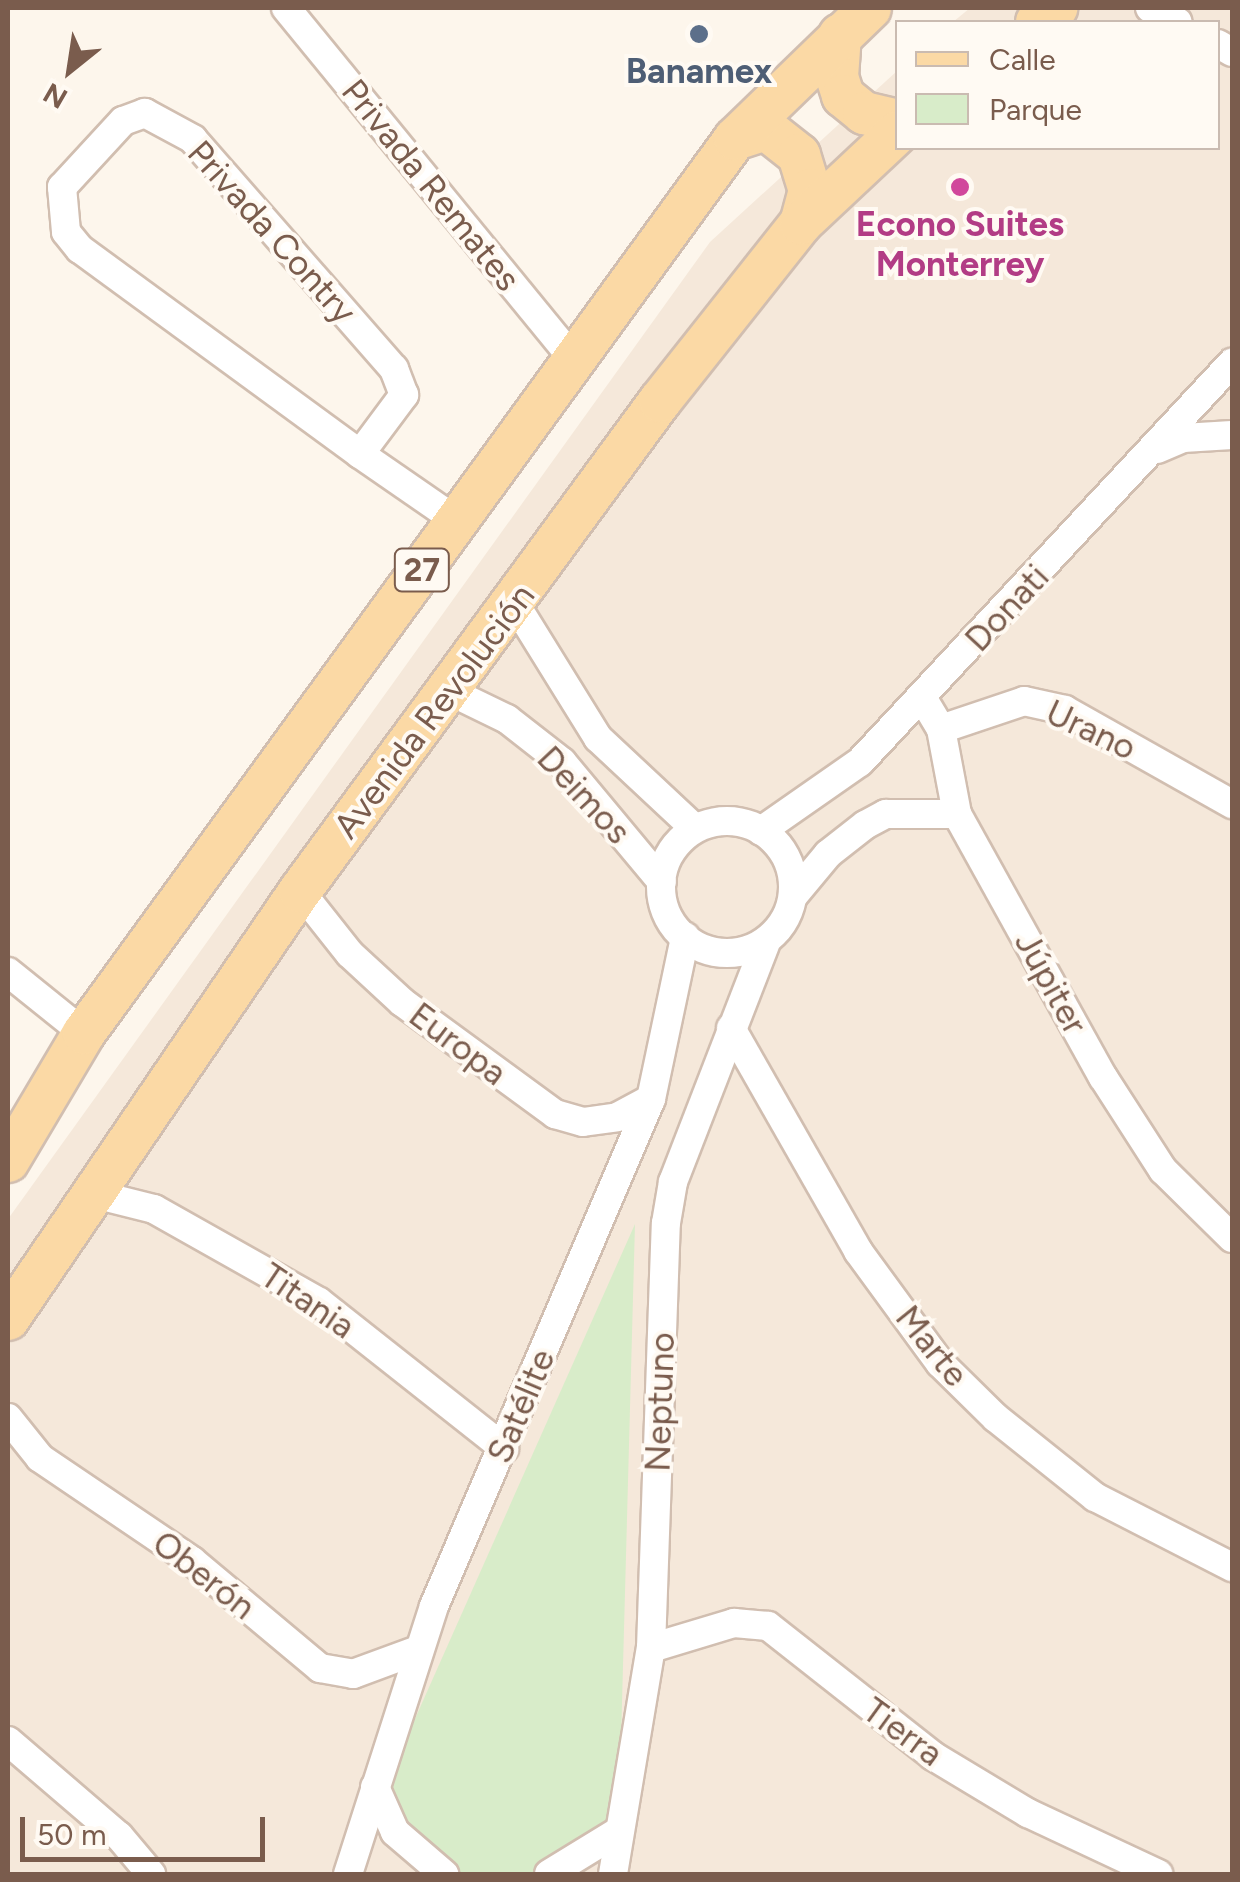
<!DOCTYPE html>
<html>
<head>
<meta charset="utf-8">
<style>
  body { margin:0 }
  #map { position:relative; width:1240px; height:1882px; overflow:hidden; background:#fdf6ec; font-family:Figtree,sans-serif }
  div>[style] { position:absolute }
  [style*='--x'] { left:calc(var(--x)*1px); top:calc(var(--y)*1px); width:calc(var(--w)*1px); rotate:calc(var(--a)*1deg) }
  .residential>* { inset:0; background:#f5e8da }
  .green>* { inset:0; background:#d8ecc9 }
  .roads { filter:drop-shadow(2px 0 #d1beb0) drop-shadow(-2px 0 #d1beb0) drop-shadow(0 2px #d1beb0) drop-shadow(0 -2px #d1beb0) }
  .minor>* { height:28px; margin:-14px; padding:0 14px; transform-origin:14px; border-radius:14px; background:#fff }
  .minor>.ring { margin:-14px; padding:0; box-sizing:content-box; background:none; border:28px solid #fff; border-radius:50% }
  .primary>* { height:42px; margin:-21px; padding:0 21px; transform-origin:21px; border-radius:21px; background:#fbd9a5 }
  .dots>* { width:28px; height:28px; translate:-50% -50%; box-sizing:border-box; border:5px solid #fffaf3; border-radius:50% }
  span { translate:-50% -50%; white-space:nowrap; text-align:center; line-height:1.15; -webkit-text-stroke:8px #fffaf3; paint-order:stroke }
  .shield-label span { padding:2px 8px; background:#fffaf3; border:2px solid; border-radius:8px; -webkit-text-stroke-width:0 }
  .shield-label { font-size:32px; color:#7a5c4d; font-weight:700 }
  .service-label { font-size:35px; color:#4e5e75; font-weight:700 }
  .street-label { font-size:35px; color:#7a5c4d }
  .hotel-label { font-size:35px; color:#b23c85; font-weight:700 }
  .frame { position:absolute; inset:0; border:10px solid #7a5c4d; pointer-events:none }
  .legend { position:absolute; left:895px; top:20px; width:325px; height:130px; box-sizing:border-box; background:#fffaf3; border:2px solid #cabbb1; margin:0; padding:12px 18px; list-style:none; font-size:30px; color:#7a5c4d }
  .legend li { display:flex; align-items:center; gap:20px; height:50px }
  .legend b { width:50px; border:2px solid #cabbb1 }
  .north { position:absolute; left:20px; top:20px; width:100px; height:100px; -webkit-text-stroke:8px #fffaf3; paint-order:stroke; rotate:210deg; font-size:28px; font-weight:700; line-height:40px; text-align:center; color:#7a5c4d }
  .north::after { content:''; display:block; margin:auto; width:35px; height:45px; background:#7a5c4d; clip-path:polygon(50% 0,100% 100%,50% 72%,0 100%) }
  .scale { position:absolute; left:20px; top:1817px; width:245px; height:45px; box-sizing:border-box; border:5px solid #7a5c4d; border-top:0; padding-left:12px; font-size:30px; line-height:35px; white-space:nowrap; color:#7a5c4d; -webkit-text-stroke:8px #fffaf3; paint-order:stroke }
</style>
</head>
<body>
<div id="map">
  <div class="residential">
    <i style="clip-path:polygon(970px 8px,1232px 8px,1232px 1874px,8px 1874px,8px 1219px,710px 242px,897px 71px,898px 148px,1218px 148px,1218px 22px,953px 22px)"></i>
  </div>
  <div class="green">
    <i style="clip-path:polygon(635px 1224px,618px 1851px,576px 1874px,457px 1874px,382px 1793px)"></i>
  </div>
  <div class="roads">
    <div class="minor">
      <i style="--x:286;--y:8;--w:458;--a:50.7"></i>
      <i style="--x:1150;--y:8;--w:31;--a:27"></i>
      <i style="--x:1218;--y:44;--w:16;--a:30"></i>
      <i style="--x:1157;--y:449;--w:28;--a:-23"></i>
      <i style="--x:1183;--y:438;--w:49;--a:-3.5"></i>
      <i style="--x:360;--y:454;--w:74;--a:-53.3"></i>
      <i style="--x:404;--y:395;--w:28;--a:-111"></i>
      <i style="--x:394;--y:369;--w:305;--a:-131.2"></i>
      <i style="--x:193;--y:139;--w:55;--a:-151.6"></i>
      <i style="--x:145;--y:113;--w:23;--a:160"></i>
      <i style="--x:123;--y:121;--w:90;--a:132.7"></i>
      <i style="--x:62;--y:187;--w:45;--a:84.9"></i>
      <i style="--x:66;--y:232;--w:22;--a:51"></i>
      <i style="--x:80;--y:249;--w:347;--a:36.2"></i>
      <i style="--x:360;--y:454;--w:118;--a:34.6"></i>
      <i style="--x:515;--y:604;--w:158;--a:58.2"></i>
      <i style="--x:598;--y:738;--w:130;--a:43.1"></i>
      <i style="--x:445;--y:689;--w:69;--a:25.8"></i>
      <i style="--x:507;--y:719;--w:70;--a:38"></i>
      <i style="--x:562;--y:762;--w:156;--a:50.2"></i>
      <i style="--x:923;--y:699;--w:35;--a:59"></i>
      <i style="--x:941;--y:729;--w:86;--a:79.3"></i>
      <i style="--x:957;--y:814;--w:301;--a:61"></i>
      <i style="--x:1103;--y:1077;--w:111;--a:57.2"></i>
      <i style="--x:1163;--y:1170;--w:97;--a:44.6"></i>
      <i style="--x:941;--y:729;--w:88;--a:-18.6"></i>
      <i style="--x:1024;--y:701;--w:42;--a:12.4"></i>
      <i style="--x:1065;--y:710;--w:192;--a:29.4"></i>
      <i class="ring" style="left:661px;top:821px;width:104px;height:104px"></i>
      <i style="--x:761;--y:831;--w:121;--a:-34.9"></i>
      <i style="--x:860;--y:762;--w:546;--a:-47.01"></i>
      <i style="--x:300;--y:891;--w:80;--a:51.6"></i>
      <i style="--x:350;--y:954;--w:71;--a:42.7"></i>
      <i style="--x:402;--y:1002;--w:190;--a:36.2"></i>
      <i style="--x:555;--y:1114;--w:29;--a:16"></i>
      <i style="--x:583;--y:1122;--w:34;--a:-8"></i>
      <i style="--x:617;--y:1117;--w:38;--a:-28"></i>
      <i style="--x:794;--y:895;--w:53;--a:-50.3"></i>
      <i style="--x:828;--y:854;--w:47;--a:-38.1"></i>
      <i style="--x:865;--y:825;--w:24;--a:-28"></i>
      <i style="--x:886;--y:814;--w:71;--a:0"></i>
      <i style="--x:8;--y:972;--w:97;--a:38.8"></i>
      <i style="--x:731;--y:1028;--w:257;--a:60.3"></i>
      <i style="--x:858;--y:1251;--w:139;--a:53.8"></i>
      <i style="--x:940;--y:1363;--w:78;--a:44.5"></i>
      <i style="--x:996;--y:1418;--w:127;--a:38.6"></i>
      <i style="--x:1095;--y:1497;--w:154;--a:27.1"></i>
      <i style="--x:90;--y:1193;--w:66;--a:14"></i>
      <i style="--x:154;--y:1209;--w:189;--a:29.4"></i>
      <i style="--x:319;--y:1302;--w:236;--a:38.3"></i>
      <i style="--x:8;--y:1418;--w:51;--a:51.3"></i>
      <i style="--x:40;--y:1458;--w:184;--a:34.1"></i>
      <i style="--x:192;--y:1561;--w:167;--a:39.9"></i>
      <i style="--x:320;--y:1668;--w:34;--a:10"></i>
      <i style="--x:353;--y:1674;--w:69;--a:-20.3"></i>
      <i style="--x:651;--y:1648;--w:87;--a:-16.8"></i>
      <i style="--x:734;--y:1623;--w:34;--a:5"></i>
      <i style="--x:768;--y:1626;--w:210;--a:38.2"></i>
      <i style="--x:933;--y:1756;--w:111;--a:31"></i>
      <i style="--x:1028;--y:1813;--w:144;--a:25.1"></i>
      <i style="--x:8;--y:1741;--w:146;--a:40.6"></i>
      <i style="--x:119;--y:1836;--w:50;--a:49.9"></i>
      <i style="--x:375;--y:1787;--w:49;--a:66"></i>
      <i style="--x:395;--y:1832;--w:65;--a:40.6"></i>
      <i style="--x:348;--y:1874;--w:281;--a:-72.2"></i>
      <i style="--x:434;--y:1606;--w:551;--a:-66.83"></i>
      <i style="--x:651;--y:1099;--w:166;--a:-78.1"></i>
      <i style="--x:549;--y:1874;--w:79;--a:-31.5"></i>
      <i style="--x:613;--y:1874;--w:229;--a:-80.5"></i>
      <i style="--x:651;--y:1648;--w:425;--a:-88"></i>
      <i style="--x:666;--y:1223;--w:42;--a:-80.3"></i>
      <i style="--x:673;--y:1182;--w:254;--a:-68.8"></i>
    </div>
    <div class="primary">
      <i style="--x:1037;--y:22;--w:24;--a:-36"></i>
      <i style="--x:840;--y:35;--w:42;--a:94.1"></i>
      <i style="--x:837;--y:77;--w:20;--a:72"></i>
      <i style="--x:843;--y:96;--w:27;--a:39"></i>
      <i style="--x:864;--y:113;--w:35;--a:13"></i>
      <i style="--x:735;--y:139;--w:33;--a:-18"></i>
      <i style="--x:766;--y:129;--w:42;--a:38.2"></i>
      <i style="--x:799;--y:155;--w:37;--a:73"></i>
      <i style="--x:810;--y:190;--w:34;--a:105"></i>
      <i style="--x:8;--y:1161;--w:149;--a:-59.3"></i>
      <i style="--x:84;--y:1033;--w:1106;--a:-53.94"></i>
      <i style="--x:735;--y:139;--w:188;--a:-44.1"></i>
      <i style="--x:8;--y:1319;--w:518;--a:-55.7"></i>
      <i style="--x:300;--y:891;--w:608;--a:-53.7"></i>
      <i style="--x:660;--y:401;--w:227;--a:-51.6"></i>
      <i style="--x:801;--y:223;--w:133;--a:-43.2"></i>
    </div>
  </div>
  <div class="dots">
    <i style="left:699px;top:34px;background:#5c6f8a"></i>
    <i style="left:960px;top:187px;background:#d1479c"></i>
  </div>
  <div class="shield-label">
    <span style="left:422px;top:570px">27</span>
  </div>
  <div class="service-label">
    <span style="left:699px;top:71px">Banamex</span>
  </div>
  <div class="street-label">
    <span style="left:431px;top:185px;rotate:51deg">Privada Remates</span>
    <span style="left:272px;top:232px;rotate:48deg">Privada Contry</span>
    <span style="left:1007px;top:608px;rotate:-47deg">Donati</span>
    <span style="left:434px;top:711px;rotate:-53deg">Avenida Revolución</span>
    <span style="left:1091px;top:730px;rotate:25deg">Urano</span>
    <span style="left:584px;top:795px;rotate:47deg">Deimos</span>
    <span style="left:1051px;top:983px;rotate:61deg">Júpiter</span>
    <span style="left:458px;top:1044px;rotate:37deg">Europa</span>
    <span style="left:308px;top:1301px;rotate:34deg">Titania</span>
    <span style="left:932px;top:1346px;rotate:51deg">Marte</span>
    <span style="left:660px;top:1402px;rotate:-88deg">Neptuno</span>
    <span style="left:521px;top:1406px;rotate:-67deg">Satélite</span>
    <span style="left:204px;top:1575px;rotate:38deg">Oberón</span>
    <span style="left:903px;top:1732px;rotate:36deg">Tierra</span>
  </div>
  <div class="hotel-label">
    <span style="left:960px;top:244px">Econo Suites<br>Monterrey</span>
  </div>
  <div class="frame"></div>
  <ul class="legend">
  <li><b style="height:12px;background:#fbd9a5"></b>Calle</li>
  <li><b style="height:28px;background:#d8ecc9"></b>Parque</li>
  </ul>
  <div class="north">N</div>
  <div class="scale">50 m</div>
</div>
</body>
</html>
